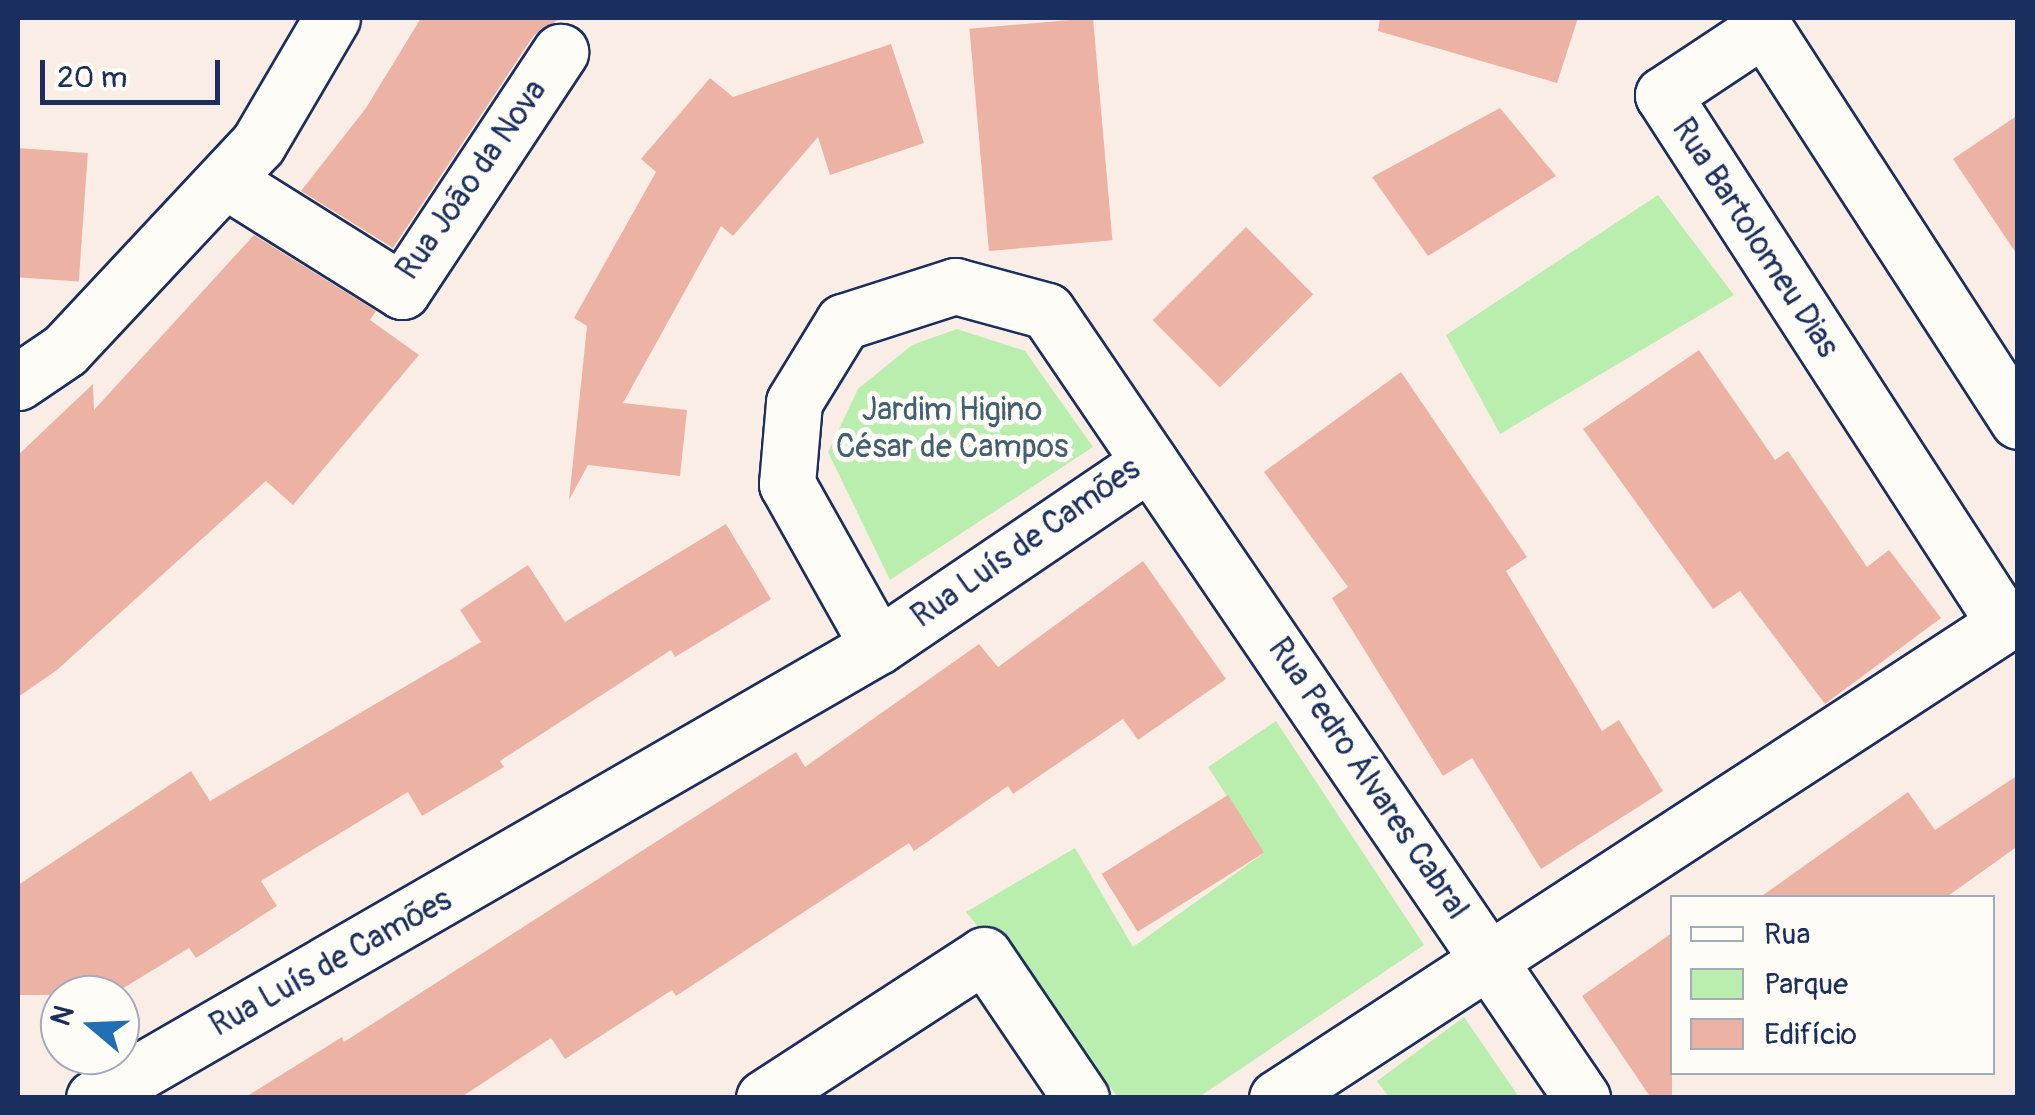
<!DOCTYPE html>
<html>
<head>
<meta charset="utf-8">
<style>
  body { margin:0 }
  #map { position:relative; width:2035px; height:1115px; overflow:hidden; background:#faede6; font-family:Pangolin,sans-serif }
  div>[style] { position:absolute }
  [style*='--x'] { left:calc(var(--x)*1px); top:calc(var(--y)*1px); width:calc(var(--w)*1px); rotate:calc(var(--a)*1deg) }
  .green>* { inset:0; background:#baeeaf }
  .building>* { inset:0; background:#ecb3a4; transform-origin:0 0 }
  .roads { filter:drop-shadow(2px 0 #1b2f5e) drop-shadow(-2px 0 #1b2f5e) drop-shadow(0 2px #1b2f5e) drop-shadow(0 -2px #1b2f5e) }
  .street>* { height:55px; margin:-27.5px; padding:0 27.5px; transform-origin:27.5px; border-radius:27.5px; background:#fdfcf7 }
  span { translate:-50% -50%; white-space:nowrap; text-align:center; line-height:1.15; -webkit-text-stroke:10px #fdfcf7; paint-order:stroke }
  .street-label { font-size:32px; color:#1b2f5e }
  .park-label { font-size:32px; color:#435f72 }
  .frame { position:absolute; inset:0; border:20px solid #1b2f5e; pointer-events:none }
  .legend { position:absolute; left:1670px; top:895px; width:325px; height:180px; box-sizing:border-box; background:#fdfcf7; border:2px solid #a3aaba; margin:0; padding:12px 18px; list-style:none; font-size:30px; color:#1b2f5e }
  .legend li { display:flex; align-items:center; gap:20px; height:50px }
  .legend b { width:50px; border:2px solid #a3aaba }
  .north { position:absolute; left:40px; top:975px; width:100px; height:100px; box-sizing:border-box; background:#fdfcf7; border:2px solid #a3aaba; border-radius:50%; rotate:289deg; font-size:28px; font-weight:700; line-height:40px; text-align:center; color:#1b2f5e }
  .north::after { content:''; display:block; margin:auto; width:35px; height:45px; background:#1f6fb2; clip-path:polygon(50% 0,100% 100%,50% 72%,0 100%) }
  .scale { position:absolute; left:40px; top:60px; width:180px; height:45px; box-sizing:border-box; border:5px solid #1b2f5e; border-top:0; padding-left:12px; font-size:30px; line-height:35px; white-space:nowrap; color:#1b2f5e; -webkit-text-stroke:8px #fdfcf7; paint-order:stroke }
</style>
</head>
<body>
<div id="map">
  <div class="green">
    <i style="clip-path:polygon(1658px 195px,1734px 295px,1500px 434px,1446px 335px)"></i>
    <i style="clip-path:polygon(957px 329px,1025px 351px,1093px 447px,890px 580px,828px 452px,858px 389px,912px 345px)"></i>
    <i style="clip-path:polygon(1276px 721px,1424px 945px,1199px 1097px,1118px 1097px,966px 912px,1075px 848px,1133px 947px,1264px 853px,1208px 767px)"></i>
    <i style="clip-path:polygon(1464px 1017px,1519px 1097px,1389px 1097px,1377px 1081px)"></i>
  </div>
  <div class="building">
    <i style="clip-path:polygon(421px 18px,561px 18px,534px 35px,393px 248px,301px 191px,366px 108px)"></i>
    <i style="left:1093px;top:18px;width:223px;height:124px;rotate:85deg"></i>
    <i style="clip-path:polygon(1380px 18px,1578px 18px,1557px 83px,1378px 31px)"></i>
    <i style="clip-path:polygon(891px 44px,924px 143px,830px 175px,818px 137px,733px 236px,721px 226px,623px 403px,687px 410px,680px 476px,588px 465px,569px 500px,587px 326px,574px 318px,656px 172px,641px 159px,710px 78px,733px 97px)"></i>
    <i style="clip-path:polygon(1500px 108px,1556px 176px,1428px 256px,1372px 177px)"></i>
    <i style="clip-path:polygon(2018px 115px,2018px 256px,1953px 159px)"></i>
    <i style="left:18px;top:148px;width:70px;height:129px;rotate:4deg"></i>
    <i style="left:1246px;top:227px;width:95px;height:132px;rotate:45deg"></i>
    <i style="clip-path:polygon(254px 235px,376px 311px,370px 320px,419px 355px,293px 505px,266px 481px,57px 670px,18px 697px,18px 455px,93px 384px,94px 410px)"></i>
    <i style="clip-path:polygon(1699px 350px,1775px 460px,1788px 451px,1867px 567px,1889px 550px,1941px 618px,1825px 704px,1740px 591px,1713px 609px,1583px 429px)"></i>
    <i style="clip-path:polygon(1401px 372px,1527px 557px,1506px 571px,1602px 731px,1619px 720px,1663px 791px,1541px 869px,1472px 758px,1443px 776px,1332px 598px,1348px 587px,1264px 472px)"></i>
    <i style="clip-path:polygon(726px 524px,771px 599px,675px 657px,671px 650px,500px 761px,504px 767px,422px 816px,408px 792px,261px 881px,277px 906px,196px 958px,189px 948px,112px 995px,18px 995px,18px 885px,191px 771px,210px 801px,481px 642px,460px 610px,528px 565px,565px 622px)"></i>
    <i style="clip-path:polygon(1143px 561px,1226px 679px,1138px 740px,1123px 719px,1013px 794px,1008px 786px,914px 851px,909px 843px,676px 996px,672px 990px,565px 1059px,551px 1038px,460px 1098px,244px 1098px,342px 1037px,344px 1042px,796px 752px,805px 767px,979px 644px,998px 667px)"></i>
    <i style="clip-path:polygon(2018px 775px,2018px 846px,1945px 898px,1759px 898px,1908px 792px,1935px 830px)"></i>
    <i style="left:1228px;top:795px;width:68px;height:149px;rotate:58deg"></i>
    <i style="clip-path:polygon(1672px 933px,1672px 1098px,1651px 1098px,1582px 996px)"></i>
  </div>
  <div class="roads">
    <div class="street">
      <i style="--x:225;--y:180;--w:209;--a:32.1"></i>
      <i style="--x:402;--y:291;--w:287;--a:-56.5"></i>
      <i style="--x:18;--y:382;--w:57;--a:-34.2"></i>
      <i style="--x:65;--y:350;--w:282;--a:-46.9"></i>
      <i style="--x:258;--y:144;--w:146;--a:-59.6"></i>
      <i style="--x:2005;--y:624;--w:630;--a:-122.88"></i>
      <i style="--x:1663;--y:95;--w:121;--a:-33.6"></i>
      <i style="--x:1764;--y:28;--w:468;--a:57.1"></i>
      <i style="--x:878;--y:646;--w:186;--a:-119.3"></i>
      <i style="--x:787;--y:484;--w:82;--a:-85.1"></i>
      <i style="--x:794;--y:402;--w:94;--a:-58.5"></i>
      <i style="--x:843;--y:322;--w:118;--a:-17.8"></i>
      <i style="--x:955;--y:286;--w:95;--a:15.2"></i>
      <i style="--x:1047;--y:311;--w:952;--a:55.79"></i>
      <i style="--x:94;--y:1098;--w:905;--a:-29.96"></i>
      <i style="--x:878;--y:646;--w:328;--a:-34.1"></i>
      <i style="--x:764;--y:1098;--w:262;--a:-33"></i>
      <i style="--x:984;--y:955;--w:173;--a:55.9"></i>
      <i style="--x:1277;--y:1098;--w:885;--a:-33.1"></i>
    </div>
  </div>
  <div class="street-label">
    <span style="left:472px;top:180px;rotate:-55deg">Rua João da Nova</span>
    <span style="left:1755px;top:238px;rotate:57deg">Rua Bartolomeu Dias</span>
    <span style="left:1026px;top:543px;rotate:-35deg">Rua Luís de Camões</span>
    <span style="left:1368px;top:779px;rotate:56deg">Rua Pedro Álvares Cabral</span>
    <span style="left:331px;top:963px;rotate:-29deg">Rua Luís de Camões</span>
  </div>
  <div class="park-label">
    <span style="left:952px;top:429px">Jardim Higino<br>César de Campos</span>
  </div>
  <div class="frame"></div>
  <ul class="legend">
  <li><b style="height:12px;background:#fdfcf7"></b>Rua</li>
  <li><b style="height:28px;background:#baeeaf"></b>Parque</li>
  <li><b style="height:28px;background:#ecb3a4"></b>Edifício</li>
  </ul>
  <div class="north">N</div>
  <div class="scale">20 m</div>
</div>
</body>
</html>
